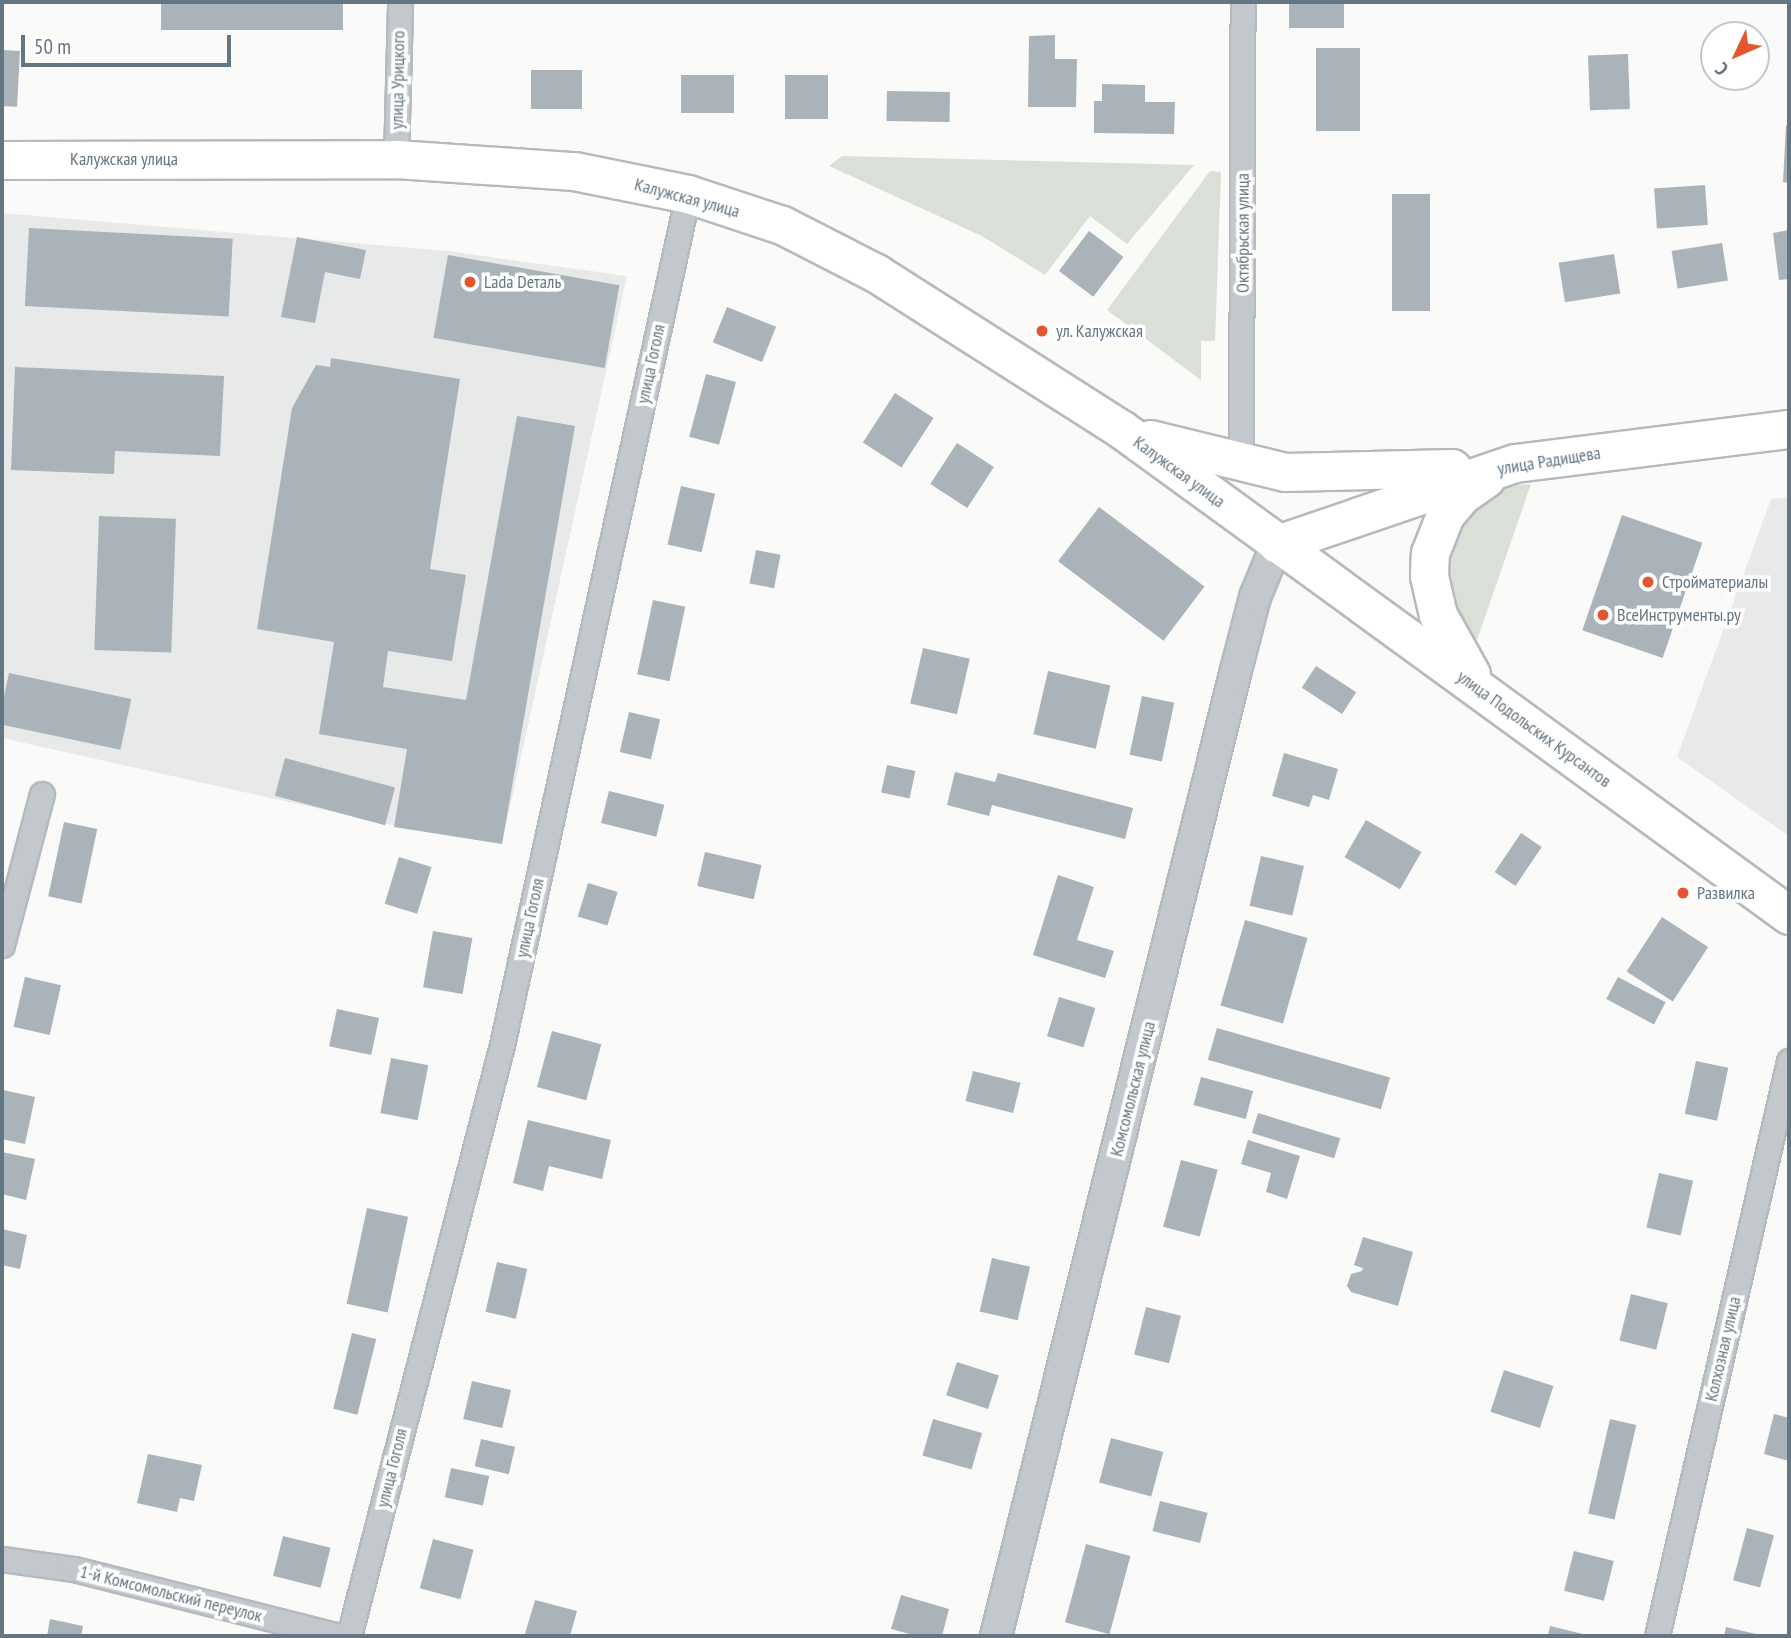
<!DOCTYPE html>
<html>
<head>
<meta charset="utf-8">
<style>
  body { margin:0 }
  #map { position:relative; width:1791px; height:1638px; overflow:hidden; background:#fafaf8; font-family:"PT Sans Narrow",sans-serif }
  div>[style] { position:absolute }
  [style*='--x'] { left:calc(var(--x)*1px); top:calc(var(--y)*1px); width:calc(var(--w)*1px); rotate:calc(var(--a)*1deg) }
  .built>* { inset:0; background:#e8e9e9 }
  .green>* { inset:0; background:#dadfd7 }
  .building>* { inset:0; background:#aab3b9; transform-origin:0 0 }
  .roads { filter:drop-shadow(2px 0 #b5babe) drop-shadow(-2px 0 #b5babe) drop-shadow(0 2px #b5babe) drop-shadow(0 -2px #b5babe) }
  .minor>* { height:23px; margin:-11.5px; padding:0 11.5px; transform-origin:11.5px; border-radius:11.5px; background:#c3c8cc }
  .tertiary>* { height:30px; margin:-15px; padding:0 15px; transform-origin:15px; border-radius:15px; background:#c3c8cc }
  .primary>* { height:37px; margin:-18.5px; padding:0 18.5px; transform-origin:18.5px; border-radius:18.5px; background:#fff }
  .dots>* { width:19px; height:19px; translate:-50% -50%; box-sizing:border-box; border:4px solid #fff; border-radius:50% }
  span { translate:-50% -50%; white-space:nowrap; text-align:center; line-height:1.15; -webkit-text-stroke:7px #fff; paint-order:stroke }
  .street-label { font-size:18px; color:#657683 }
  .poi-label { font-size:18px; color:#657683 }
  .left { translate:0 -50%; text-align:left }
  .frame { position:absolute; inset:0; border:4px solid #657683; pointer-events:none }
  .north { position:absolute; left:1700px; top:21px; width:70px; height:70px; box-sizing:border-box; background:#fff; border:2px solid #c1c8cd; border-radius:50%; rotate:226deg; font-size:19px; font-weight:700; line-height:28px; text-align:center; color:#657683 }
  .north::after { content:''; display:block; margin:auto; width:24px; height:32px; background:#e4572e; clip-path:polygon(50% 0,100% 100%,50% 72%,0 100%) }
  .scale { position:absolute; left:21px; top:35px; width:210px; height:32px; box-sizing:border-box; border:4px solid #657683; border-top:0; padding-left:9px; font-size:21px; line-height:24px; white-space:nowrap; color:#657683; -webkit-text-stroke:5px #fff; paint-order:stroke }
</style>
</head>
<body>
<div id="map">
  <div class="built">
    <i style="clip-path:polygon(2px 213px,448px 251px,627px 276px,502px 843px,392px 825px,2px 738px)"></i>
    <i style="clip-path:polygon(1789px 497px,1789px 836px,1677px 757px,1771px 499px)"></i>
  </div>
  <div class="green">
    <i style="clip-path:polygon(842px 156px,1194px 165px,1127px 244px,1090px 216px,1045px 275px,982px 236px,829px 166px)"></i>
    <i style="clip-path:polygon(1210px 171px,1221px 172px,1215px 341px,1201px 341px,1201px 380px,1107px 310px)"></i>
    <i style="clip-path:polygon(1531px 484px,1477px 640px,1466px 634px,1457px 622px,1445px 572px,1452px 528px,1467px 510px,1503px 486px)"></i>
  </div>
  <div class="building">
    <i style="left:161px;top:2px;width:182px;height:28px"></i>
    <i style="left:1289px;top:2px;width:55px;height:26px"></i>
    <i style="clip-path:polygon(1055px 35px,1055px 59px,1077px 59px,1076px 107px,1028px 107px,1029px 36px)"></i>
    <i style="left:1316px;top:48px;width:44px;height:83px"></i>
    <i style="left:2px;top:50px;width:18px;height:56px;rotate:3deg"></i>
    <i style="left:1628px;top:54px;width:55px;height:40px;rotate:88deg"></i>
    <i style="left:531px;top:70px;width:51px;height:39px"></i>
    <i style="left:681px;top:75px;width:53px;height:38px"></i>
    <i style="left:785px;top:75px;width:43px;height:44px"></i>
    <i style="clip-path:polygon(1102px 84px,1145px 85px,1145px 102px,1175px 102px,1174px 134px,1094px 133px,1094px 101px,1102px 101px)"></i>
    <i style="left:887px;top:91px;width:63px;height:30px;rotate:1deg"></i>
    <i style="clip-path:polygon(1786px 125px,1789px 125px,1789px 183px,1783px 182px)"></i>
    <i style="left:1705px;top:185px;width:40px;height:51px;rotate:86deg"></i>
    <i style="left:1392px;top:194px;width:38px;height:117px"></i>
    <i style="left:29px;top:228px;width:204px;height:78px;rotate:3deg"></i>
    <i style="clip-path:polygon(1789px 230px,1789px 279px,1779px 280px,1773px 233px)"></i>
    <i style="left:1089px;top:231px;width:43px;height:50px;rotate:37deg"></i>
    <i style="clip-path:polygon(297px 237px,366px 250px,360px 279px,325px 272px,315px 323px,281px 317px)"></i>
    <i style="left:1722px;top:243px;width:38px;height:51px;rotate:81deg"></i>
    <i style="left:1614px;top:254px;width:40px;height:56px;rotate:81deg"></i>
    <i style="left:448px;top:255px;width:174px;height:84px;rotate:10deg"></i>
    <i style="left:727px;top:307px;width:53px;height:38px;rotate:22deg"></i>
    <i style="clip-path:polygon(331px 358px,460px 379px,430px 569px,466px 575px,452px 661px,388px 651px,383px 687px,466px 700px,517px 416px,575px 426px,502px 844px,394px 827px,407px 749px,319px 734px,334px 642px,257px 629px,292px 408px,316px 365px,330px 367px)"></i>
    <i style="clip-path:polygon(15px 367px,224px 376px,220px 456px,115px 451px,114px 474px,11px 470px)"></i>
    <i style="left:706px;top:374px;width:31px;height:65px;rotate:15deg"></i>
    <i style="left:895px;top:393px;width:46px;height:59px;rotate:33deg"></i>
    <i style="left:957px;top:443px;width:44px;height:49px;rotate:33deg"></i>
    <i style="left:681px;top:486px;width:35px;height:60px;rotate:13deg"></i>
    <i style="left:1099px;top:507px;width:132px;height:68px;rotate:37deg"></i>
    <i style="left:1622px;top:515px;width:85px;height:122px;rotate:19deg"></i>
    <i style="left:99px;top:516px;width:77px;height:134px;rotate:2deg"></i>
    <i style="left:756px;top:550px;width:25px;height:34px;rotate:11deg"></i>
    <i style="left:653px;top:600px;width:33px;height:76px;rotate:12deg"></i>
    <i style="left:923px;top:648px;width:48px;height:57px;rotate:13deg"></i>
    <i style="left:1316px;top:666px;width:48px;height:26px;rotate:33deg"></i>
    <i style="left:1048px;top:671px;width:64px;height:65px;rotate:13deg"></i>
    <i style="left:9px;top:673px;width:125px;height:52px;rotate:12deg"></i>
    <i style="left:1142px;top:696px;width:33px;height:60px;rotate:12deg"></i>
    <i style="left:629px;top:712px;width:32px;height:41px;rotate:13deg"></i>
    <i style="clip-path:polygon(1284px 753px,1338px 769px,1329px 800px,1313px 795px,1309px 807px,1272px 796px)"></i>
    <i style="left:285px;top:758px;width:114px;height:39px;rotate:15deg"></i>
    <i style="left:887px;top:765px;width:29px;height:28px;rotate:12deg"></i>
    <i style="clip-path:polygon(955px 772px,995px 782px,998px 773px,1133px 808px,1125px 839px,992px 805px,989px 816px,947px 805px)"></i>
    <i style="left:609px;top:791px;width:57px;height:33px;rotate:14deg"></i>
    <i style="left:1366px;top:820px;width:64px;height:43px;rotate:30deg"></i>
    <i style="left:64px;top:822px;width:34px;height:76px;rotate:12deg"></i>
    <i style="left:1521px;top:833px;width:25px;height:47px;rotate:34deg"></i>
    <i style="left:705px;top:852px;width:58px;height:35px;rotate:13deg"></i>
    <i style="left:1261px;top:856px;width:44px;height:51px;rotate:13deg"></i>
    <i style="left:399px;top:857px;width:34px;height:49px;rotate:17deg"></i>
    <i style="clip-path:polygon(1058px 875px,1094px 887px,1077px 940px,1114px 951px,1105px 978px,1033px 955px)"></i>
    <i style="left:588px;top:883px;width:31px;height:35px;rotate:17deg"></i>
    <i style="left:1662px;top:917px;width:55px;height:65px;rotate:33deg"></i>
    <i style="left:1245px;top:920px;width:65px;height:89px;rotate:16deg"></i>
    <i style="left:433px;top:931px;width:40px;height:57px;rotate:10deg"></i>
    <i style="left:25px;top:977px;width:37px;height:51px;rotate:13deg"></i>
    <i style="left:1618px;top:977px;width:54px;height:25px;rotate:28deg"></i>
    <i style="left:1059px;top:997px;width:38px;height:41px;rotate:17deg"></i>
    <i style="left:337px;top:1009px;width:43px;height:38px;rotate:12deg"></i>
    <i style="left:1217px;top:1028px;width:180px;height:33px;rotate:16deg"></i>
    <i style="left:552px;top:1031px;width:51px;height:58px;rotate:15deg"></i>
    <i style="left:391px;top:1058px;width:38px;height:56px;rotate:11deg"></i>
    <i style="left:1696px;top:1061px;width:33px;height:54px;rotate:12deg"></i>
    <i style="left:973px;top:1071px;width:49px;height:31px;rotate:14deg"></i>
    <i style="left:1201px;top:1077px;width:54px;height:29px;rotate:15deg"></i>
    <i style="clip-path:polygon(3px 1090px,35px 1097px,25px 1144px,2px 1139px)"></i>
    <i style="left:1258px;top:1113px;width:86px;height:21px;rotate:17deg"></i>
    <i style="clip-path:polygon(528px 1120px,611px 1140px,602px 1179px,549px 1166px,543px 1191px,513px 1183px)"></i>
    <i style="clip-path:polygon(1248px 1140px,1300px 1156px,1287px 1199px,1266px 1192px,1271px 1173px,1241px 1164px)"></i>
    <i style="clip-path:polygon(2px 1152px,35px 1159px,26px 1200px,2px 1194px)"></i>
    <i style="left:1181px;top:1160px;width:38px;height:69px;rotate:15deg"></i>
    <i style="left:1659px;top:1173px;width:35px;height:56px;rotate:13deg"></i>
    <i style="left:367px;top:1208px;width:42px;height:98px;rotate:12deg"></i>
    <i style="clip-path:polygon(2px 1229px,27px 1235px,20px 1269px,2px 1265px)"></i>
    <i style="clip-path:polygon(1363px 1237px,1413px 1252px,1398px 1306px,1351px 1292px,1347px 1286px,1351px 1274px,1362px 1271px,1363px 1268px,1354px 1265px)"></i>
    <i style="left:992px;top:1258px;width:39px;height:55px;rotate:13deg"></i>
    <i style="left:497px;top:1262px;width:31px;height:51px;rotate:13deg"></i>
    <i style="left:1631px;top:1294px;width:38px;height:48px;rotate:14deg"></i>
    <i style="left:1146px;top:1307px;width:36px;height:49px;rotate:14deg"></i>
    <i style="left:352px;top:1333px;width:25px;height:78px;rotate:14deg"></i>
    <i style="left:957px;top:1362px;width:44px;height:35px;rotate:18deg"></i>
    <i style="left:1504px;top:1370px;width:52px;height:44px;rotate:18deg"></i>
    <i style="left:472px;top:1381px;width:40px;height:39px;rotate:13deg"></i>
    <i style="clip-path:polygon(1774px 1414px,1789px 1418px,1789px 1461px,1764px 1454px)"></i>
    <i style="left:933px;top:1419px;width:51px;height:38px;rotate:16deg"></i>
    <i style="left:1610px;top:1419px;width:27px;height:97px;rotate:13deg"></i>
    <i style="left:1111px;top:1438px;width:54px;height:46px;rotate:15deg"></i>
    <i style="left:481px;top:1439px;width:35px;height:28px;rotate:13deg"></i>
    <i style="clip-path:polygon(148px 1454px,202px 1465px,194px 1501px,180px 1498px,177px 1512px,137px 1503px)"></i>
    <i style="left:451px;top:1468px;width:39px;height:30px;rotate:12deg"></i>
    <i style="left:1160px;top:1501px;width:49px;height:31px;rotate:14deg"></i>
    <i style="left:1747px;top:1528px;width:28px;height:54px;rotate:15deg"></i>
    <i style="left:283px;top:1536px;width:49px;height:41px;rotate:14deg"></i>
    <i style="left:433px;top:1539px;width:42px;height:51px;rotate:15deg"></i>
    <i style="left:1086px;top:1544px;width:46px;height:81px;rotate:15deg"></i>
    <i style="left:1574px;top:1551px;width:41px;height:41px;rotate:14deg"></i>
    <i style="clip-path:polygon(901px 1595px,949px 1609px,942px 1636px,917px 1636px,891px 1629px)"></i>
    <i style="clip-path:polygon(535px 1600px,577px 1611px,570px 1636px,525px 1634px)"></i>
    <i style="clip-path:polygon(50px 1619px,83px 1626px,81px 1636px,47px 1636px)"></i>
    <i style="clip-path:polygon(1550px 1626px,1587px 1635px,1587px 1636px,1548px 1636px)"></i>
    <i style="clip-path:polygon(1726px 1627px,1756px 1634px,1755px 1636px,1724px 1636px)"></i>
  </div>
  <div class="roads">
    <div class="minor">
      <i style="--x:396;--y:159;--w:157;--a:-88.5"></i>
      <i style="--x:1241;--y:463;--w:461;--a:-89.8"></i>
      <i style="--x:2;--y:945;--w:156;--a:-75.2"></i>
      <i style="--x:2;--y:1559;--w:73;--a:7.9"></i>
      <i style="--x:74;--y:1569;--w:273;--a:14.2"></i>
      <i style="--x:349;--y:1636;--w:610;--a:-75.49"></i>
      <i style="--x:502;--y:1045;--w:871;--a:-77.67"></i>
      <i style="--x:1657;--y:1636;--w:590;--a:-77.07"></i>
    </div>
    <div class="tertiary">
      <i style="--x:996;--y:1636;--w:991;--a:-76.05"></i>
      <i style="--x:1235;--y:674;--w:80;--a:-75.4"></i>
      <i style="--x:1255;--y:597;--w:57;--a:-67.5"></i>
    </div>
    <div class="primary">
      <i style="--x:2;--y:160;--w:394;--a:-0.1"></i>
      <i style="--x:396;--y:159;--w:178;--a:3.9"></i>
      <i style="--x:574;--y:171;--w:116;--a:11.4"></i>
      <i style="--x:688;--y:194;--w:99;--a:18.3"></i>
      <i style="--x:782;--y:225;--w:106;--a:27.1"></i>
      <i style="--x:876;--y:273;--w:290;--a:32.5"></i>
      <i style="--x:1121;--y:429;--w:826;--a:36.04"></i>
      <i style="--x:1150;--y:439;--w:139;--a:13.7"></i>
      <i style="--x:1285;--y:472;--w:167;--a:-1.4"></i>
      <i style="--x:1277;--y:544;--w:251;--a:-18.8"></i>
      <i style="--x:1515;--y:463;--w:276;--a:-7.1"></i>
      <i style="--x:1471;--y:674;--w:68;--a:-119.2"></i>
      <i style="--x:1438;--y:615;--w:40;--a:-103"></i>
      <i style="--x:1429;--y:576;--w:23;--a:-88"></i>
      <i style="--x:1430;--y:553;--w:41;--a:-68.5"></i>
      <i style="--x:1445;--y:515;--w:26;--a:-50"></i>
      <i style="--x:1462;--y:495;--w:29;--a:-35"></i>
    </div>
  </div>
  <div class="dots">
    <i style="left:470px;top:282px;background:#e4572e"></i>
    <i style="left:1042px;top:331px;background:#e4572e"></i>
    <i style="left:1648px;top:582px;background:#e4572e"></i>
    <i style="left:1603px;top:615px;background:#e4572e"></i>
    <i style="left:1683px;top:893px;background:#e4572e"></i>
  </div>
  <div class="street-label">
    <span style="left:398px;top:80px;rotate:-89deg">улица Урицкого</span>
    <span style="left:124px;top:159px">Калужская улица</span>
    <span style="left:687px;top:198px;rotate:15deg">Калужская улица</span>
    <span style="left:1243px;top:233px;rotate:-90deg">Октябрьская улица</span>
    <span style="left:651px;top:364px;rotate:-78deg">улица Гоголя</span>
    <span style="left:1549px;top:461px;rotate:-9deg">улица Радищева</span>
    <span style="left:1179px;top:472px;rotate:36deg">Калужская улица</span>
    <span style="left:1534px;top:729px;rotate:36deg">улица Подольских Курсантов</span>
    <span style="left:530px;top:918px;rotate:-78deg">улица Гоголя</span>
    <span style="left:1133px;top:1089px;rotate:-76deg">Комсомольская улица</span>
    <span style="left:1723px;top:1349px;rotate:-77deg">Колхозная улица</span>
    <span style="left:392px;top:1468px;rotate:-76deg">улица Гоголя</span>
    <span style="left:171px;top:1594px;rotate:14deg">1-й Комсомольский переулок</span>
  </div>
  <div class="poi-label">
    <span class="left" style="left:484px;top:282px">Lada Dеталь</span>
    <span class="left" style="left:1056px;top:331px">ул. Калужская</span>
    <span class="left" style="left:1662px;top:582px">Стройматериалы</span>
    <span class="left" style="left:1617px;top:615px">ВсеИнструменты.ру</span>
    <span class="left" style="left:1697px;top:893px">Развилка</span>
  </div>
  <div class="frame"></div>
  <div class="north">С</div>
  <div class="scale">50 m</div>
</div>
</body>
</html>
